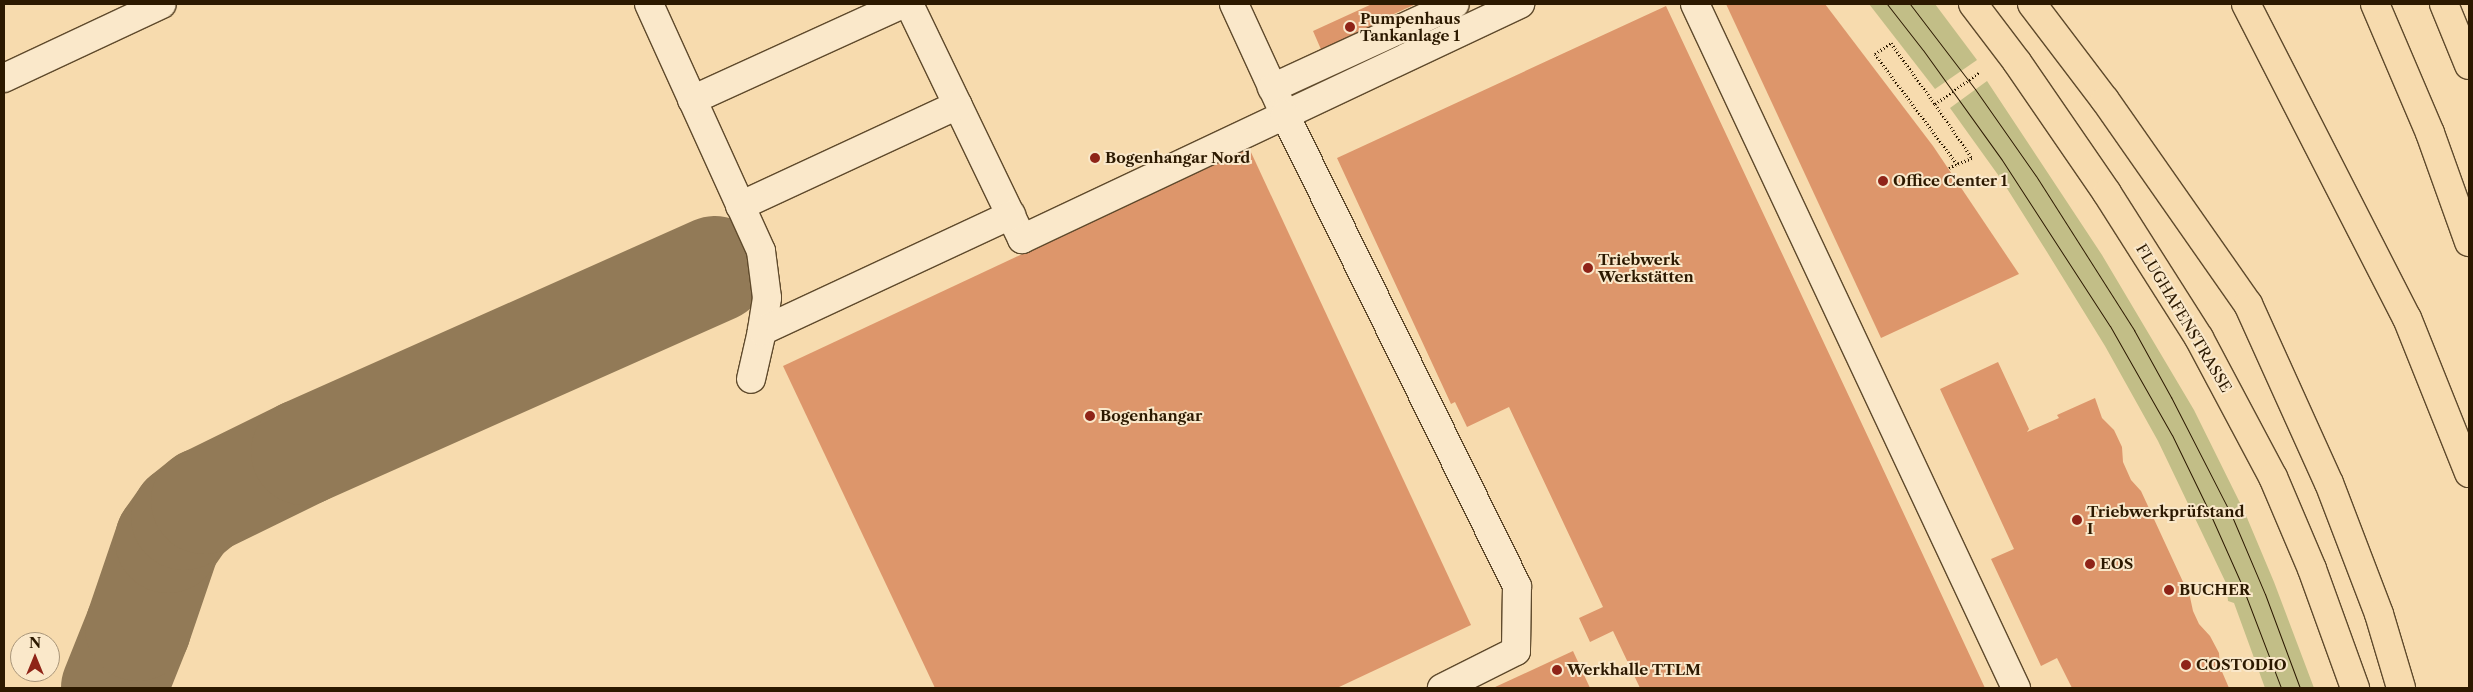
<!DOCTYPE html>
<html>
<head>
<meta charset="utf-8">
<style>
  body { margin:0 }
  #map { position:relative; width:2473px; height:692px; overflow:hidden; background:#f7dbae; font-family:"Libre Caslon Text",serif }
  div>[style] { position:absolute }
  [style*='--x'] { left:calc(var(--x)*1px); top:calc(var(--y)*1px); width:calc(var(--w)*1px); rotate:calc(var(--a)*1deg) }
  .green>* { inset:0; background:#c2be87 }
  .taxiway>* { height:106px; margin:-53px; padding:0 53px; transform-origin:53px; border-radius:53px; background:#927a57 }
  .building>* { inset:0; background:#dd966b }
  .path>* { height:3px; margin-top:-1.5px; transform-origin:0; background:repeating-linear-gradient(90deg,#2c1900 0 1px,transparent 0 3.5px) }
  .roads { filter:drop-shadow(1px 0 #5f4a2c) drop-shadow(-1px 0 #5f4a2c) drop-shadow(0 1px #5f4a2c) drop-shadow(0 -1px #5f4a2c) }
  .minor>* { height:28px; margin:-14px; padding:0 14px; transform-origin:14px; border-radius:14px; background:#fae8ca }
  .major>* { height:28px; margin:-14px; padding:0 14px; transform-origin:14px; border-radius:14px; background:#f7dbae }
  .highway>* { height:28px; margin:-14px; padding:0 14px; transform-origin:14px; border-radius:14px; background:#f7dbae }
  .tram>* { height:1px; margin:-0.5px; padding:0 0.5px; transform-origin:0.5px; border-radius:0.5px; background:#2c1900 }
  .dots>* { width:14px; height:14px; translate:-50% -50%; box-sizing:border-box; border:2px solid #fae8ca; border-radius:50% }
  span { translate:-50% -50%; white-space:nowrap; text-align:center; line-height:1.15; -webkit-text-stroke:4px #fae8ca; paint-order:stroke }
  .poi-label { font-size:15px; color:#2c1900; font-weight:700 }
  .left { translate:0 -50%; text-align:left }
  .street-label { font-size:15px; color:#2c1900 }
  .frame { position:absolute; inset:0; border:5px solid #2c1900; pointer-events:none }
  .north { position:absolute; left:10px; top:632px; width:50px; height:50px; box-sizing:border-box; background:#fae8ca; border:1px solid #a89579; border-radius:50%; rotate:0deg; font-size:14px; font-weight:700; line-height:20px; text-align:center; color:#2c1900 }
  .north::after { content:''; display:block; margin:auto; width:18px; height:22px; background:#8f2418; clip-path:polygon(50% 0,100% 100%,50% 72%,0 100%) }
</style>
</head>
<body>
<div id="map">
  <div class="green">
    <i style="clip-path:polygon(1869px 4px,1935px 4px,1977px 60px,1935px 89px)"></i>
    <i style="clip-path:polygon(1987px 81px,2102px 255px,2194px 410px,2245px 513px,2274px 582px,2314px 688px,2265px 688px,2234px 603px,2228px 601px,2226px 583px,2158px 441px,2105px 346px,2047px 252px,2001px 179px,1950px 108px)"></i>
  </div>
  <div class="taxiway">
    <i style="--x:114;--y:688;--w:65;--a:-68.2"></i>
    <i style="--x:138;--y:628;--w:93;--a:-71.2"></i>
    <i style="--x:168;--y:540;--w:28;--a:-55"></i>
    <i style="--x:184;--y:517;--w:26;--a:-39"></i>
    <i style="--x:204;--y:501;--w:111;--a:-26.1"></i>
    <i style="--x:304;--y:452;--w:450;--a:-24"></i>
  </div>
  <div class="building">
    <i style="clip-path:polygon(1372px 4px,1416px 4px,1385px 18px,1388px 23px,1323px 54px,1313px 31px)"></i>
    <i style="clip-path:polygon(1726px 4px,1825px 4px,1933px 146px,2019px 274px,1881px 338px)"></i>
    <i style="clip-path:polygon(1666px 6px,1869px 439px,1985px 688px,1640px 688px,1613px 631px,1590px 642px,1579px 618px,1603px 607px,1509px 407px,1467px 427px,1455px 402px,1451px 404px,1337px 158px)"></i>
    <i style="clip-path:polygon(1249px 148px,1471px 625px,1337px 688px,935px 688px,783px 366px)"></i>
    <i style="clip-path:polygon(1998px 362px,2029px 429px,2027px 432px,2059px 418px,2057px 415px,2095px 398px,2102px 418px,2114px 430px,2122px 447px,2123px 462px,2131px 480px,2141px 491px,2190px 597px,2193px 611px,2199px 624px,2210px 636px,2219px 653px,2220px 667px,2229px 688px,2072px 688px,2057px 658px,2041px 666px,1991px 559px,2014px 549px,1940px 389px)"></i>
    <i style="clip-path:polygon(1573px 651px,1590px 688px,1493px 688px)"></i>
  </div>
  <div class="path">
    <i style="--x:1935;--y:104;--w:65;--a:55.6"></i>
    <i style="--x:1972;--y:158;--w:16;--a:158"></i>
    <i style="--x:1949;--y:168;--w:9;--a:-27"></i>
    <i style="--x:1957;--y:164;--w:137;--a:-126.7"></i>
    <i style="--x:1875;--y:54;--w:19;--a:-35"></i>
    <i style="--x:1891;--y:43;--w:75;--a:54.2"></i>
    <i style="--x:1935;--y:104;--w:55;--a:-35.4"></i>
  </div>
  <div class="roads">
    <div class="minor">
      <i style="--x:649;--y:4;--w:271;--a:65.6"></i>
      <i style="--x:761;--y:251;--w:47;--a:82.7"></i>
      <i style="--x:767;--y:298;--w:33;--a:99"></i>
      <i style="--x:762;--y:331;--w:49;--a:102.9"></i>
      <i style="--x:909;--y:4;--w:261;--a:64.3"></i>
      <i style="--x:1022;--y:239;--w:551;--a:-25.26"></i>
      <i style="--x:1234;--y:4;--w:122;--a:65.3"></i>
      <i style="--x:1285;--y:115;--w:525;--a:63.78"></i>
      <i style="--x:1517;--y:586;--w:65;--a:90.9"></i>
      <i style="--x:1516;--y:651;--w:83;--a:153.4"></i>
      <i style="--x:1695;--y:4;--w:756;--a:64.86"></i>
      <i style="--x:4;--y:78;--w:174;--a:-25.1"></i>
      <i style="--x:1272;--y:88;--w:201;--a:-24.7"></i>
      <i style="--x:692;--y:100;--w:232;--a:-24.5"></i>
      <i style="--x:740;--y:206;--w:240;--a:-24.9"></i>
      <i style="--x:762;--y:331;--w:275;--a:-25"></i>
    </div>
    <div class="major">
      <i style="--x:1973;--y:4;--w:73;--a:52.8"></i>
      <i style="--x:2017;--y:62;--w:159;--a:55.5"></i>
      <i style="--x:2107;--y:193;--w:172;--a:57.6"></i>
      <i style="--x:2199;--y:338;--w:157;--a:62"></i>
      <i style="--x:2273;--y:477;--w:100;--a:67"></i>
      <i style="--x:2312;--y:569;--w:127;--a:70.1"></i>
      <i style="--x:2032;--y:4;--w:121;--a:52.8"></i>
      <i style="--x:2105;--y:100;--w:249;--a:55"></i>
      <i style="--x:2248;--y:304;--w:196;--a:65.7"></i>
      <i style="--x:2329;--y:483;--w:140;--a:69.1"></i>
      <i style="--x:2379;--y:614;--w:77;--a:73.4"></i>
    </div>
    <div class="highway">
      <i style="--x:2246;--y:4;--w:353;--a:62.9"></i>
      <i style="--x:2407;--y:318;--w:167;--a:68.2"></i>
      <i style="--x:2375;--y:4;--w:140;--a:66.9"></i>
      <i style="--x:2430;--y:133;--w:116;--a:70.3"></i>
      <i style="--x:2444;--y:4;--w:66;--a:67.7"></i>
    </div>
  </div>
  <div class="tram">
    <i style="--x:1887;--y:4;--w:58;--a:52"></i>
    <i style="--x:1923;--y:50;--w:135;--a:54.3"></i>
    <i style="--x:2002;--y:160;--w:198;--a:57"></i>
    <i style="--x:2110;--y:326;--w:125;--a:60.4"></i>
    <i style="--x:2172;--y:435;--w:82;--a:64.1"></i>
    <i style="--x:2208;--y:509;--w:81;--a:66"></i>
    <i style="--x:2241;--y:583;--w:112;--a:69.1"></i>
    <i style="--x:1910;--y:4;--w:107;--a:52.6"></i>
    <i style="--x:1975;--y:89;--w:106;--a:55"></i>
    <i style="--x:2036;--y:176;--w:183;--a:57.5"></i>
    <i style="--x:2134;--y:330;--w:77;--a:61.1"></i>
    <i style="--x:2171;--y:397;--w:131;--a:62.9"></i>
    <i style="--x:2231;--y:514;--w:87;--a:67"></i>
    <i style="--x:2265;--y:594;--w:100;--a:69.6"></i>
  </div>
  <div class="dots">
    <i style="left:1350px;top:27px;background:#8f2418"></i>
    <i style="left:1095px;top:158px;background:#8f2418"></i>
    <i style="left:1883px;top:181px;background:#8f2418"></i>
    <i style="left:1588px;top:268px;background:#8f2418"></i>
    <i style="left:1090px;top:416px;background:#8f2418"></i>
    <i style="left:2077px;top:520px;background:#8f2418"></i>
    <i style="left:2090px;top:564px;background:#8f2418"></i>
    <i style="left:2169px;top:590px;background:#8f2418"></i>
    <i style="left:2186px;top:665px;background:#8f2418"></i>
    <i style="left:1557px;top:670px;background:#8f2418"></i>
  </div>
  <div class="poi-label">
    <span class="left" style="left:1360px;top:27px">Pumpenhaus<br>Tankanlage 1</span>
    <span class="left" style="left:1105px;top:158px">Bogenhangar Nord</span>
    <span class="left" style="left:1893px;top:181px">Office Center 1</span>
    <span class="left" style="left:1598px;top:268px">Triebwerk<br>Werkstätten</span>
    <span class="left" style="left:1100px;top:416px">Bogenhangar</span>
    <span class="left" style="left:2087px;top:520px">Triebwerkprüfstand<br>I</span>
    <span class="left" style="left:2100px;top:564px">EOS</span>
    <span class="left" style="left:2179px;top:590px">BUCHER</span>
    <span class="left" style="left:2196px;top:665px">COSTODIO</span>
    <span class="left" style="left:1567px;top:670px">Werkhalle TTLM</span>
  </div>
  <div class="street-label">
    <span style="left:2184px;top:318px;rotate:59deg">FLUGHAFENSTRASSE</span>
  </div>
  <div class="frame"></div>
  <div class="north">N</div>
</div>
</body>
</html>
